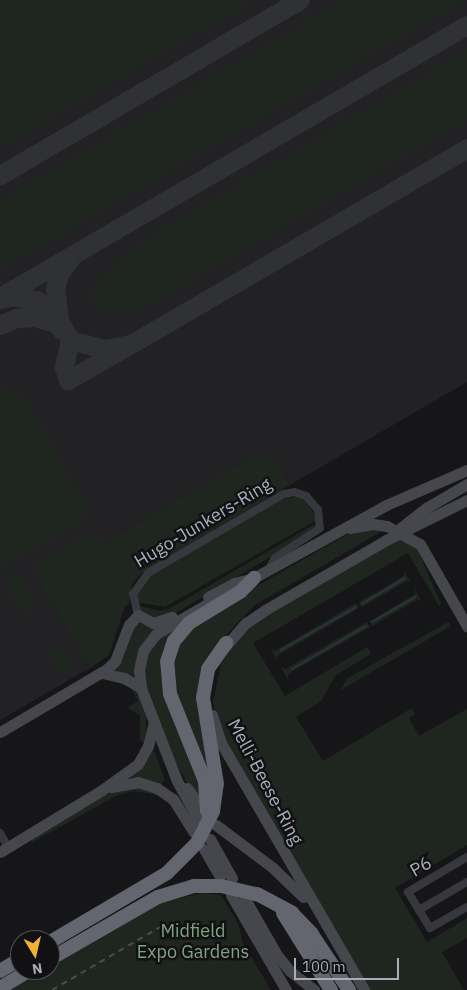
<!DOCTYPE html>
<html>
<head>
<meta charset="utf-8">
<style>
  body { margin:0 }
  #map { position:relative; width:467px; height:990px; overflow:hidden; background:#161618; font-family:"IBM Plex Sans",sans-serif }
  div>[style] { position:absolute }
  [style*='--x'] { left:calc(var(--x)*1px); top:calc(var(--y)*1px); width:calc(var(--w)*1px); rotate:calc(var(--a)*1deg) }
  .built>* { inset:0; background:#222225 }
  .green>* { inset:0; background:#1e261f }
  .stream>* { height:2px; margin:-1px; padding:0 1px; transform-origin:1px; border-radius:1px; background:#2c353c }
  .taxiway>* { height:19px; margin:-9.5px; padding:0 9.5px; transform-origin:9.5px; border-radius:9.5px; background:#303135 }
  .street>* { height:8px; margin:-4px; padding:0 4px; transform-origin:4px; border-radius:4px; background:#37383d }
  .secondary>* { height:11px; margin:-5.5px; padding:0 5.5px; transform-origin:5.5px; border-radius:5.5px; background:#45474d }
  .highway>* { height:14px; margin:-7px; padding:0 7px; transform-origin:7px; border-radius:7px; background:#63666e }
  .rail>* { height:2px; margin-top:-1px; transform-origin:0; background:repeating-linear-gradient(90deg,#4a4c52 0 6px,transparent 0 11px) }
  span { translate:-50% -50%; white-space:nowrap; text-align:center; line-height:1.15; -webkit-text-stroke:5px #111113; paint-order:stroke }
  .street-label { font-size:18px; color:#a8adb8 }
  .park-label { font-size:18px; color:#7fa381 }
  .north { position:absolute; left:10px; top:930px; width:50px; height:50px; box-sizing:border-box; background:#111113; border:1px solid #4d4f55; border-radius:50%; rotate:171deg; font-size:14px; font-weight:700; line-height:20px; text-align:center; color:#a8adb8 }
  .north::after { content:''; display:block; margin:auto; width:18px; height:22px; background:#f2b134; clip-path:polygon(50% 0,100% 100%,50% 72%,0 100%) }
  .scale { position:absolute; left:294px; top:958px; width:105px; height:22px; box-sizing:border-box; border:2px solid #a8adb8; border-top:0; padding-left:6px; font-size:15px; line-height:18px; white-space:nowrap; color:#a8adb8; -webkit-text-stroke:4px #111113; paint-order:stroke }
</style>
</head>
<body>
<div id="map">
  <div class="built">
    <i style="clip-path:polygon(0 0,467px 0,467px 382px,290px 485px,275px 457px,258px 453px,105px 542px,36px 577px,90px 668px,0 720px)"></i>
  </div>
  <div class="green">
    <i style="clip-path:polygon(0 0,255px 0,0 147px)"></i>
    <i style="clip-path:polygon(344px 0,464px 0,0 270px,0 201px)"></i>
    <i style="clip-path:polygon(467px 51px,467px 119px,143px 309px,106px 310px,94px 306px,92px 291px,114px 263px,160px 230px)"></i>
    <i style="clip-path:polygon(0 388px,24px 394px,88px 509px,81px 522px,0 569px)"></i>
    <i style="clip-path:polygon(258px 453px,275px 457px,290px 485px,143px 572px,132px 584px,129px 604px,125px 606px,109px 655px,90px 668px,36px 577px,37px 564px,84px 537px,105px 542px)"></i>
    <i style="clip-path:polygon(297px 496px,306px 500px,317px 520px,165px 607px,136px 602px,136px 596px,152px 575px,281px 500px)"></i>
    <i style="clip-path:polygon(313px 525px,316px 525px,301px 539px,169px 617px,153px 619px,142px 613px,137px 605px,160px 611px,169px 609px)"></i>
    <i style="clip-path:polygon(368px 528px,384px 530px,255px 605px,220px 641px,205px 670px,211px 783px,177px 699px,170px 674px,178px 643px,203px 617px,348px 534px)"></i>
    <i style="clip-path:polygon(402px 537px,418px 551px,441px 604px,439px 606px,408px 553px,253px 643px,285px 696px,367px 647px,371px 654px,336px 675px,321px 701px,296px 717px,323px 761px,412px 708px,415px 714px,409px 718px,419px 736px,467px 709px,467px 845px,395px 888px,427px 942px,467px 918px,467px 938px,442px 952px,464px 990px,367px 990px,217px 727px,213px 702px,221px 664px,229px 649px,254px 624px)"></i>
    <i style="clip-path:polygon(404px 571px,411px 583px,407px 581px,362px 607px,359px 602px,404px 576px)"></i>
    <i style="clip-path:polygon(16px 574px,26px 582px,35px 601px,32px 611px,25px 616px,7px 587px,8px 578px)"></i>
    <i style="clip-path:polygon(415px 589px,422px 602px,418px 599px,372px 626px,370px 621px,415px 594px)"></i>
    <i style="clip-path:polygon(356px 603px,359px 608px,277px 656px,278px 661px,270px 648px,275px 651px)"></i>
    <i style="clip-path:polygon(184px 622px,164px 658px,200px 786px,202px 801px,192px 792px,175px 761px,147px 695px,143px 665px,153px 643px)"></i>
    <i style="clip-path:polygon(367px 622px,370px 627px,288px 674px,288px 680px,281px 667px,285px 669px)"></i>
    <i style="clip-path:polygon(448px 622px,451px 626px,339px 691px,348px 678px)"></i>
    <i style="clip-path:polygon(136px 623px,153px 626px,156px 630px,135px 679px,114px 670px)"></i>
    <i style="clip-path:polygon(58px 645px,65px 649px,74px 665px,60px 675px,45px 650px)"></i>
    <i style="clip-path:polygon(131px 688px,135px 689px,146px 713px,146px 743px,140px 741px,140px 715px,127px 708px,138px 701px)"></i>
    <i style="clip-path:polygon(150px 749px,154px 751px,165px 779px,161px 785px,130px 778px)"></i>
    <i style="clip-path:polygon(133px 786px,157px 792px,156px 795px,134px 791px,118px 795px,31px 843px,32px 838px,100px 798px,117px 789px)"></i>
    <i style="clip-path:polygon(202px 893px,221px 895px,238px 923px,243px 943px,271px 990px,9px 990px,43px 970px,50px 970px,50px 966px,156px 904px)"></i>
  </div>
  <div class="stream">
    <i style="--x:362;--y:604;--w:50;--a:-31.2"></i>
    <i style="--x:372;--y:622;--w:50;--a:-30.2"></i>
    <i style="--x:281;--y:650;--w:86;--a:-29.8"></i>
    <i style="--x:292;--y:669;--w:86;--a:-30.2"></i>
  </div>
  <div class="taxiway">
    <i style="--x:0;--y:175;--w:347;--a:-30.3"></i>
    <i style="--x:0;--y:297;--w:540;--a:-30.22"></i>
    <i style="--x:1;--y:299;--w:10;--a:-17"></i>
    <i style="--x:11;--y:296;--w:26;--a:9"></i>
    <i style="--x:37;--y:300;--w:22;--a:36"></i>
    <i style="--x:55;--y:313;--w:31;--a:61"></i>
    <i style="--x:59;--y:319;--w:31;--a:-97"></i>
    <i style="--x:55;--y:288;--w:15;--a:-74"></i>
    <i style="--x:59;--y:274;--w:19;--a:-54"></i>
    <i style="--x:0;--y:325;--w:17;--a:-24"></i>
    <i style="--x:16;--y:318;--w:19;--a:-3"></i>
    <i style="--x:35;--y:317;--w:22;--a:16"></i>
    <i style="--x:56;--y:323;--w:9;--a:54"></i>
    <i style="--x:130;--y:344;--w:25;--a:169"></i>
    <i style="--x:105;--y:349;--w:36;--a:-166"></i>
    <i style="--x:70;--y:340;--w:28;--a:103"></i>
    <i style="--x:64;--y:367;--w:14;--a:73"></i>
    <i style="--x:68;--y:380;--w:56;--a:-29.7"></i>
    <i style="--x:117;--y:352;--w:405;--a:-30.2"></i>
  </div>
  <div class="street">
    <i style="--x:138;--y:615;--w:22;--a:-103"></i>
    <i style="--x:133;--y:594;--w:26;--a:-54"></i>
    <i style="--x:148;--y:573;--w:157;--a:-30.2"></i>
    <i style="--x:284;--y:494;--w:10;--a:-11"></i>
    <i style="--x:294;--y:492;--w:13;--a:18"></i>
    <i style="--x:306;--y:496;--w:18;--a:49"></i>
    <i style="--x:318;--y:510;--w:18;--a:84"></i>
    <i style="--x:320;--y:528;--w:54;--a:146.3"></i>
    <i style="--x:275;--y:558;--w:10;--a:119"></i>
    <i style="--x:0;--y:833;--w:16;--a:60"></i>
    <i style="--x:467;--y:857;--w:69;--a:149.3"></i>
    <i style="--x:408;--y:892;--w:42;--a:58.6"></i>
    <i style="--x:430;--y:928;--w:43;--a:-29.6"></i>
    <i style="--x:419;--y:910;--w:56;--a:-30.3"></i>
  </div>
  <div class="secondary">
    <i style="--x:350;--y:528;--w:23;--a:-10"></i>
    <i style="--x:373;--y:524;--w:14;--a:8"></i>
    <i style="--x:387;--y:526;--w:38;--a:29"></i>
    <i style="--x:420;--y:544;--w:95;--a:60.2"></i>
    <i style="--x:399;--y:529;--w:34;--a:-38"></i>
    <i style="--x:426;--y:508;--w:48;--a:-30.3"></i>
    <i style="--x:248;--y:581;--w:158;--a:-28.8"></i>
    <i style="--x:386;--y:505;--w:88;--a:-23.4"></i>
    <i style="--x:208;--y:597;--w:30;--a:-28"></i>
    <i style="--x:234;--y:583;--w:21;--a:-14"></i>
    <i style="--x:223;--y:649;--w:35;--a:-49"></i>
    <i style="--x:246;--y:623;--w:23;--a:-34"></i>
    <i style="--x:265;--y:610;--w:140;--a:-30"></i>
    <i style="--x:386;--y:540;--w:90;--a:-26.3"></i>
    <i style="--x:102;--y:673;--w:23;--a:13"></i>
    <i style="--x:124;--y:678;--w:20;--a:30"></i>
    <i style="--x:212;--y:715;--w:29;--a:72"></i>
    <i style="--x:221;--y:743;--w:285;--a:59.9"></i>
    <i style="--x:0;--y:732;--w:124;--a:-30.5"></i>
    <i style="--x:107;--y:669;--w:11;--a:-45"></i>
    <i style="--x:115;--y:661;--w:39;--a:-69"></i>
    <i style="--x:129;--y:625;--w:13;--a:-48"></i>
    <i style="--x:138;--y:615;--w:17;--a:28"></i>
    <i style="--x:153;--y:623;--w:20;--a:-18"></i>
    <i style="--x:111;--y:787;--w:27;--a:-10"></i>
    <i style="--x:138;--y:782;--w:20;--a:18"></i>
    <i style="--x:157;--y:788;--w:19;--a:35"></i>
    <i style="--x:173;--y:799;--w:39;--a:58"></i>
    <i style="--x:187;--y:788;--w:26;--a:54"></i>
    <i style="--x:199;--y:821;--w:46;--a:-118.8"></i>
    <i style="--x:177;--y:781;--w:100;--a:-111.2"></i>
    <i style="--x:141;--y:688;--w:18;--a:-96"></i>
    <i style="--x:139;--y:670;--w:19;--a:-78"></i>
    <i style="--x:143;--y:651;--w:21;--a:-53"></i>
    <i style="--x:156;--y:634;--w:73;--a:-30.4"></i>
    <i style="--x:216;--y:825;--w:70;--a:36.9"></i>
    <i style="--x:272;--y:867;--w:43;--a:44.1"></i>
    <i style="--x:210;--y:839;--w:45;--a:60.6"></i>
    <i style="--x:204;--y:849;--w:32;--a:60"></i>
    <i style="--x:0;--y:852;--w:119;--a:-31.3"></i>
    <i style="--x:102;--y:790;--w:44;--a:-35.8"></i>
    <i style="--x:138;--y:764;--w:21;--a:-61"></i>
    <i style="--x:148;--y:746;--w:25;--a:-76"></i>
    <i style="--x:231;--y:895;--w:110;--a:59.9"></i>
    <i style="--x:245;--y:899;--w:64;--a:60.3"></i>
    <i style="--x:277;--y:955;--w:21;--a:51"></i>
    <i style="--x:290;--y:971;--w:31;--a:38"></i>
  </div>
  <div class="highway">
    <i style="--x:207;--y:811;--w:30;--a:-94"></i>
    <i style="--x:205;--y:781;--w:94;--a:-111.9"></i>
    <i style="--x:170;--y:694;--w:32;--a:-95"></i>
    <i style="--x:167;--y:662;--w:22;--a:-72"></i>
    <i style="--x:174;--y:641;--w:23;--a:-50"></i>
    <i style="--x:189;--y:623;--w:60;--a:-31.3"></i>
    <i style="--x:240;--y:592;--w:20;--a:-45"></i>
    <i style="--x:283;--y:913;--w:91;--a:58.1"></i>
    <i style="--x:50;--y:942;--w:136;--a:-30.5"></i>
    <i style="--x:167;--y:873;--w:42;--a:-45"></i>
    <i style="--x:197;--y:843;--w:36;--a:-63"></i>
    <i style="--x:213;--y:811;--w:27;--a:-82"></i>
    <i style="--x:217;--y:784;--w:87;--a:-99.2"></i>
    <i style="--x:203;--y:698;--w:29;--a:-80"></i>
    <i style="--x:208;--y:669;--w:32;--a:-55"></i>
    <i style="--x:50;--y:959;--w:125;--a:-29.9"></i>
    <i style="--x:158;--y:897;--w:38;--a:-17"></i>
    <i style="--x:194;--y:886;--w:27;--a:0"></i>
    <i style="--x:221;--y:886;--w:37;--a:13"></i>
    <i style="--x:257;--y:894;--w:40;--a:28"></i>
    <i style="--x:292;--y:913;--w:28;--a:46"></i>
    <i style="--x:311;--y:933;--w:69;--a:56.3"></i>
    <i style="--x:0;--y:971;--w:23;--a:-31"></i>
    <i style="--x:0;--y:988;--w:35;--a:-31"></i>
  </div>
  <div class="rail">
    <i style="--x:52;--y:990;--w:127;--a:-30.2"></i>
  </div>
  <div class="street-label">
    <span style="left:203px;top:523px;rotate:-31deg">Hugo-Junkers-Ring</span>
    <span style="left:265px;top:782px;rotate:62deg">Melli-Beese-Ring</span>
    <span style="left:421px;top:867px;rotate:-30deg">P6</span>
  </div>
  <div class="park-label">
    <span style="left:193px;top:942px">Midfield<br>Expo Gardens</span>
  </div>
  <div class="north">N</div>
  <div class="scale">100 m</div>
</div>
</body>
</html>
